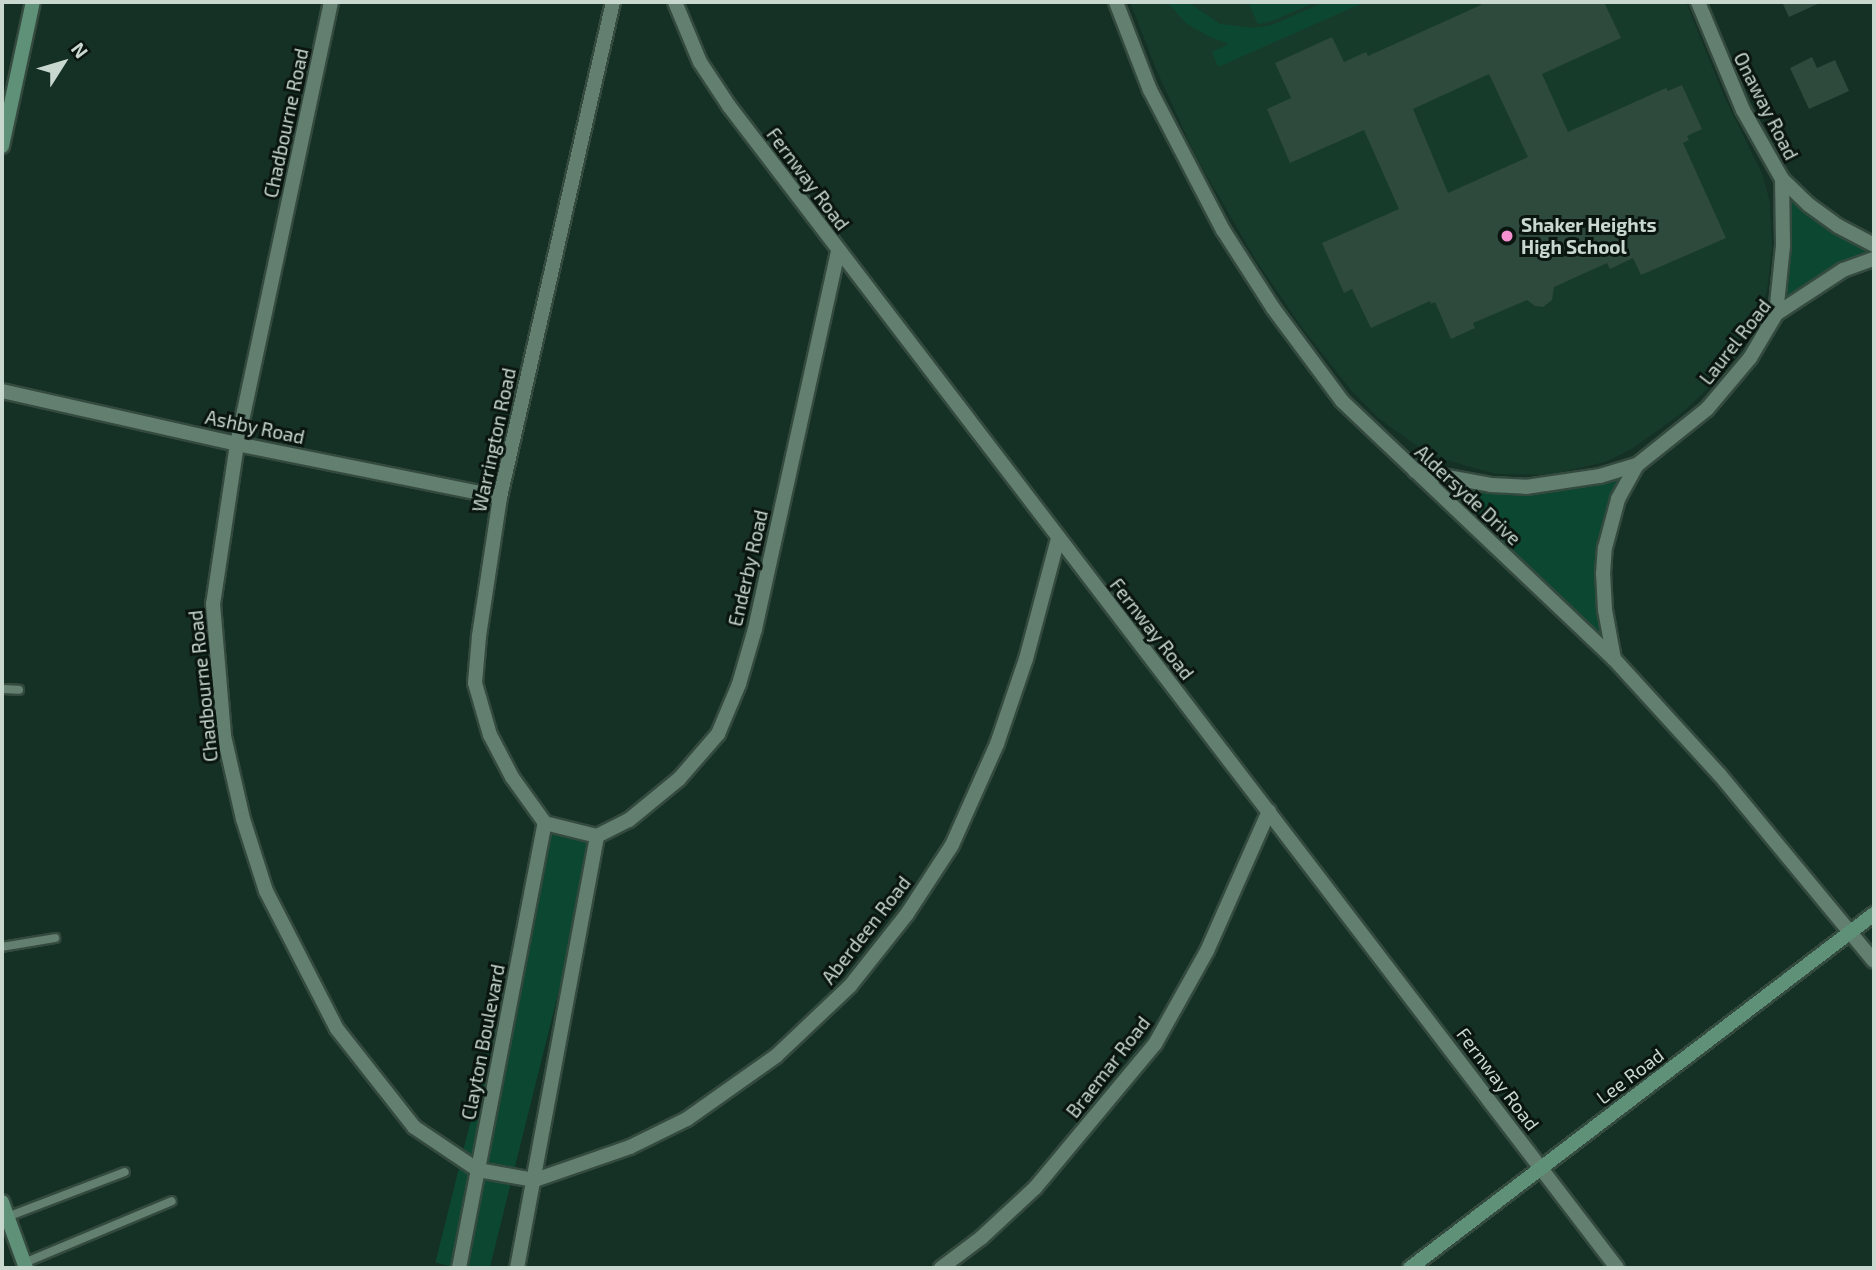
<!DOCTYPE html>
<html>
<head>
<meta charset="utf-8">
<style>
  body { margin:0 }
  #map { position:relative; width:1876px; height:1270px; overflow:hidden; background:#153024; font-family:"Exo 2",sans-serif }
  div>[style] { position:absolute }
  [style*='--x'] { left:calc(var(--x)*1px); top:calc(var(--y)*1px); width:calc(var(--w)*1px); rotate:calc(var(--a)*1deg) }
  .built>* { inset:0; background:#173b2b }
  .green>* { inset:0; background:#0c4831; transform-origin:0 0 }
  .building>* { inset:0; background:#2e4a3c }
  .roads { filter:drop-shadow(2px 0 #344a3f) drop-shadow(-2px 0 #344a3f) drop-shadow(0 2px #344a3f) drop-shadow(0 -2px #344a3f) }
  .service>* { height:8px; margin:-4px; padding:0 4px; transform-origin:4px; border-radius:4px; background:#627f70 }
  .minor>* { height:14px; margin:-7px; padding:0 7px; transform-origin:7px; border-radius:7px; background:#627f70 }
  .secondary>* { height:14px; margin:-7px; padding:0 7px; transform-origin:7px; border-radius:7px; background:#5f9078 }
  .dots>* { width:19px; height:19px; translate:-50% -50%; box-sizing:border-box; border:4px solid #0a1510; border-radius:50% }
  span { translate:-50% -50%; white-space:nowrap; text-align:center; line-height:1.15; -webkit-text-stroke:6px #0a1510; paint-order:stroke }
  .street-label { font-size:19px; color:#c8d8cf }
  .poi-label { font-size:19px; color:#c8d8cf; font-weight:700 }
  .left { translate:0 -50%; text-align:left }
  .frame { position:absolute; inset:0; border:4px solid #c8d8cf; pointer-events:none }
  .north { position:absolute; left:28px; top:28px; width:70px; height:70px; -webkit-text-stroke:5px #0a1510; paint-order:stroke; rotate:53deg; font-size:19px; font-weight:700; line-height:28px; text-align:center; color:#c8d8cf }
  .north::after { content:''; display:block; margin:auto; width:24px; height:32px; background:#c8d8cf; clip-path:polygon(50% 0,100% 100%,50% 72%,0 100%) }
</style>
</head>
<body>
<div id="map">
  <div class="built">
    <i style="clip-path:polygon(1130px 2px,1686px 2px,1724px 96px,1762px 174px,1770px 202px,1772px 248px,1767px 291px,1748px 339px,1729px 368px,1682px 413px,1633px 448px,1605px 462px,1550px 475px,1496px 474px,1446px 460px,1423px 450px,1378px 418px,1351px 390px,1303px 329px,1257px 262px,1197px 159px,1156px 69px)"></i>
  </div>
  <div class="green">
    <i style="clip-path:polygon(1167px 2px,1188px 2px,1220px 24px,1253px 28px,1272px 25px,1325px 2px,1365px 2px,1218px 67px,1212px 52px,1229px 44px,1210px 37px,1186px 23px)"></i>
    <i style="clip-path:polygon(1248px 2px,1316px 2px,1272px 21px,1258px 24px)"></i>
    <i style="clip-path:polygon(1782px 179px,1874px 245px,1874px 259px,1776px 314px)"></i>
    <i style="clip-path:polygon(1637px 465px,1605px 549px,1614px 659px,1414px 471px,1491px 485px)"></i>
    <i style="left:545px;top:823px;width:54px;height:453px;rotate:14deg"></i>
  </div>
  <div class="building">
    <i style="clip-path:polygon(evenodd,1479px 2px,1604px 2px,1621px 38px,1542px 74px,1568px 132px,1666px 88px,1668px 91px,1682px 85px,1702px 129px,1687px 136px,1689px 140px,1683px 143px,1726px 238px,1641px 275px,1633px 258px,1610px 269px,1607px 263px,1554px 287px,1552px 300px,1543px 307px,1535px 306px,1527px 300px,1473px 323px,1475px 328px,1451px 339px,1435px 302px,1431px 304px,1430px 301px,1371px 328px,1352px 289px,1344px 293px,1322px 243px,1399px 209px,1364px 130px,1290px 163px,1267px 109px,1291px 98px,1275px 63px,1332px 37px,1344px 62px,1366px 52px,1368px 56px,1481px 5px,1479px 2px,1489px 74px,1528px 157px,1448px 193px,1413px 109px,1489px 74px)"></i>
    <i style="clip-path:polygon(1782px 2px,1822px 2px,1789px 17px)"></i>
    <i style="clip-path:polygon(1812px 57px,1817px 68px,1835px 60px,1849px 91px,1809px 109px,1790px 68px)"></i>
  </div>
  <div class="roads">
    <div class="service">
      <i style="--x:2;--y:689;--w:17;--a:3"></i>
      <i style="--x:2;--y:947;--w:54;--a:-9.6"></i>
      <i style="--x:7;--y:1217;--w:126;--a:-20.9"></i>
      <i style="--x:24;--y:1263;--w:160;--a:-22.7"></i>
    </div>
    <div class="minor">
      <i style="--x:331;--y:2;--w:452;--a:102"></i>
      <i style="--x:237;--y:444;--w:162;--a:98.5"></i>
      <i style="--x:213;--y:604;--w:132;--a:85.2"></i>
      <i style="--x:224;--y:736;--w:85;--a:77.1"></i>
      <i style="--x:243;--y:819;--w:76;--a:72.3"></i>
      <i style="--x:266;--y:891;--w:155;--a:62.8"></i>
      <i style="--x:337;--y:1029;--w:125;--a:51.8"></i>
      <i style="--x:414;--y:1127;--w:77;--a:33.9"></i>
      <i style="--x:478;--y:1170;--w:58;--a:10"></i>
      <i style="--x:535;--y:1180;--w:101;--a:-19.2"></i>
      <i style="--x:630;--y:1147;--w:64;--a:-26.2"></i>
      <i style="--x:687;--y:1119;--w:109;--a:-35.3"></i>
      <i style="--x:776;--y:1056;--w:102;--a:-43.4"></i>
      <i style="--x:850;--y:986;--w:92;--a:-51.6"></i>
      <i style="--x:907;--y:914;--w:82;--a:-56.9"></i>
      <i style="--x:952;--y:845;--w:111;--a:-66"></i>
      <i style="--x:997;--y:744;--w:90;--a:-71.2"></i>
      <i style="--x:1026;--y:659;--w:124;--a:-75.1"></i>
      <i style="--x:675;--y:2;--w:65;--a:67.4"></i>
      <i style="--x:700;--y:62;--w:53;--a:56.6"></i>
      <i style="--x:729;--y:106;--w:1462;--a:52.61"></i>
      <i style="--x:1116;--y:2;--w:94;--a:68.9"></i>
      <i style="--x:1150;--y:90;--w:158;--a:62.5"></i>
      <i style="--x:1223;--y:230;--w:93;--a:57.3"></i>
      <i style="--x:1273;--y:308;--w:116;--a:53.4"></i>
      <i style="--x:1342;--y:401;--w:375;--a:43.5"></i>
      <i style="--x:1614;--y:659;--w:157;--a:47.6"></i>
      <i style="--x:1720;--y:775;--w:241;--a:50.4"></i>
      <i style="--x:1698;--y:2;--w:117;--a:67.4"></i>
      <i style="--x:1743;--y:110;--w:79;--a:60.5"></i>
      <i style="--x:1782;--y:179;--w:67;--a:89.1"></i>
      <i style="--x:1783;--y:246;--w:68;--a:95.9"></i>
      <i style="--x:1782;--y:179;--w:37;--a:44"></i>
      <i style="--x:1809;--y:205;--w:36;--a:36"></i>
      <i style="--x:1838;--y:226;--w:41;--a:27.8"></i>
      <i style="--x:2;--y:391;--w:241;--a:12.7"></i>
      <i style="--x:237;--y:444;--w:268;--a:11.4"></i>
      <i style="--x:1415;--y:471;--w:77;--a:10.4"></i>
      <i style="--x:1491;--y:485;--w:35;--a:3"></i>
      <i style="--x:1526;--y:487;--w:75;--a:-8.5"></i>
      <i style="--x:1600;--y:476;--w:39;--a:-17"></i>
      <i style="--x:1614;--y:659;--w:50;--a:-100.4"></i>
      <i style="--x:1605;--y:610;--w:36;--a:-93"></i>
      <i style="--x:1603;--y:574;--w:26;--a:-86"></i>
      <i style="--x:1605;--y:548;--w:51;--a:-75.1"></i>
      <i style="--x:1618;--y:499;--w:39;--a:-61"></i>
      <i style="--x:1637;--y:465;--w:90;--a:-38.7"></i>
      <i style="--x:1707;--y:409;--w:67;--a:-49.9"></i>
      <i style="--x:1750;--y:358;--w:51;--a:-59.4"></i>
      <i style="--x:1776;--y:314;--w:80;--a:-33.3"></i>
      <i style="--x:1843;--y:270;--w:33;--a:-20"></i>
      <i style="--x:597;--y:836;--w:54;--a:-166"></i>
      <i style="--x:545;--y:823;--w:57;--a:-125.7"></i>
      <i style="--x:512;--y:777;--w:47;--a:-117.6"></i>
      <i style="--x:490;--y:735;--w:54;--a:-106.1"></i>
      <i style="--x:475;--y:683;--w:47;--a:-85.1"></i>
      <i style="--x:479;--y:636;--w:141;--a:-81.4"></i>
      <i style="--x:500;--y:497;--w:508;--a:-77.14"></i>
      <i style="--x:597;--y:836;--w:36;--a:-27"></i>
      <i style="--x:629;--y:820;--w:65;--a:-39.4"></i>
      <i style="--x:679;--y:779;--w:60;--a:-49.1"></i>
      <i style="--x:718;--y:734;--w:54;--a:-67.2"></i>
      <i style="--x:739;--y:684;--w:57;--a:-73.8"></i>
      <i style="--x:755;--y:629;--w:388;--a:-77.6"></i>
      <i style="--x:459;--y:1268;--w:453;--a:-79.1"></i>
      <i style="--x:517;--y:1268;--w:439;--a:-79.5"></i>
      <i style="--x:941;--y:1268;--w:50;--a:-36.9"></i>
      <i style="--x:981;--y:1238;--w:74;--a:-42.8"></i>
      <i style="--x:1035;--y:1188;--w:187;--a:-50.2"></i>
      <i style="--x:1155;--y:1044;--w:107;--a:-60.8"></i>
      <i style="--x:1207;--y:951;--w:153;--a:-66.1"></i>
    </div>
    <div class="secondary">
      <i style="--x:2;--y:146;--w:147;--a:-77.9"></i>
      <i style="--x:2;--y:1202;--w:70;--a:70"></i>
      <i style="--x:1410;--y:1268;--w:584;--a:-37.34"></i>
    </div>
  </div>
  <div class="dots">
    <i style="left:1507px;top:236px;background:#f590d1"></i>
  </div>
  <div class="street-label">
    <span style="left:1766px;top:106px;rotate:63deg">Onaway Road</span>
    <span style="left:286px;top:123px;rotate:-78deg">Chadbourne Road</span>
    <span style="left:808px;top:179px;rotate:53deg">Fernway Road</span>
    <span style="left:1735px;top:342px;rotate:-52deg">Laurel Road</span>
    <span style="left:255px;top:427px;rotate:12deg">Ashby Road</span>
    <span style="left:494px;top:440px;rotate:-78deg">Warrington Road</span>
    <span style="left:1468px;top:495px;rotate:43deg">Aldersyde Drive</span>
    <span style="left:748px;top:568px;rotate:-77deg">Enderby Road</span>
    <span style="left:1152px;top:629px;rotate:52deg">Fernway Road</span>
    <span style="left:203px;top:686px;rotate:-96deg">Chadbourne Road</span>
    <span style="left:866px;top:930px;rotate:-52deg">Aberdeen Road</span>
    <span style="left:483px;top:1042px;rotate:-79deg">Clayton Boulevard</span>
    <span style="left:1108px;top:1067px;rotate:-52deg">Braemar Road</span>
    <span style="left:1630px;top:1076px;rotate:-37deg">Lee Road</span>
    <span style="left:1498px;top:1079px;rotate:53deg">Fernway Road</span>
  </div>
  <div class="poi-label">
    <span class="left" style="left:1521px;top:236px">Shaker Heights<br>High School</span>
  </div>
  <div class="frame"></div>
  <div class="north">N</div>
</div>
</body>
</html>
